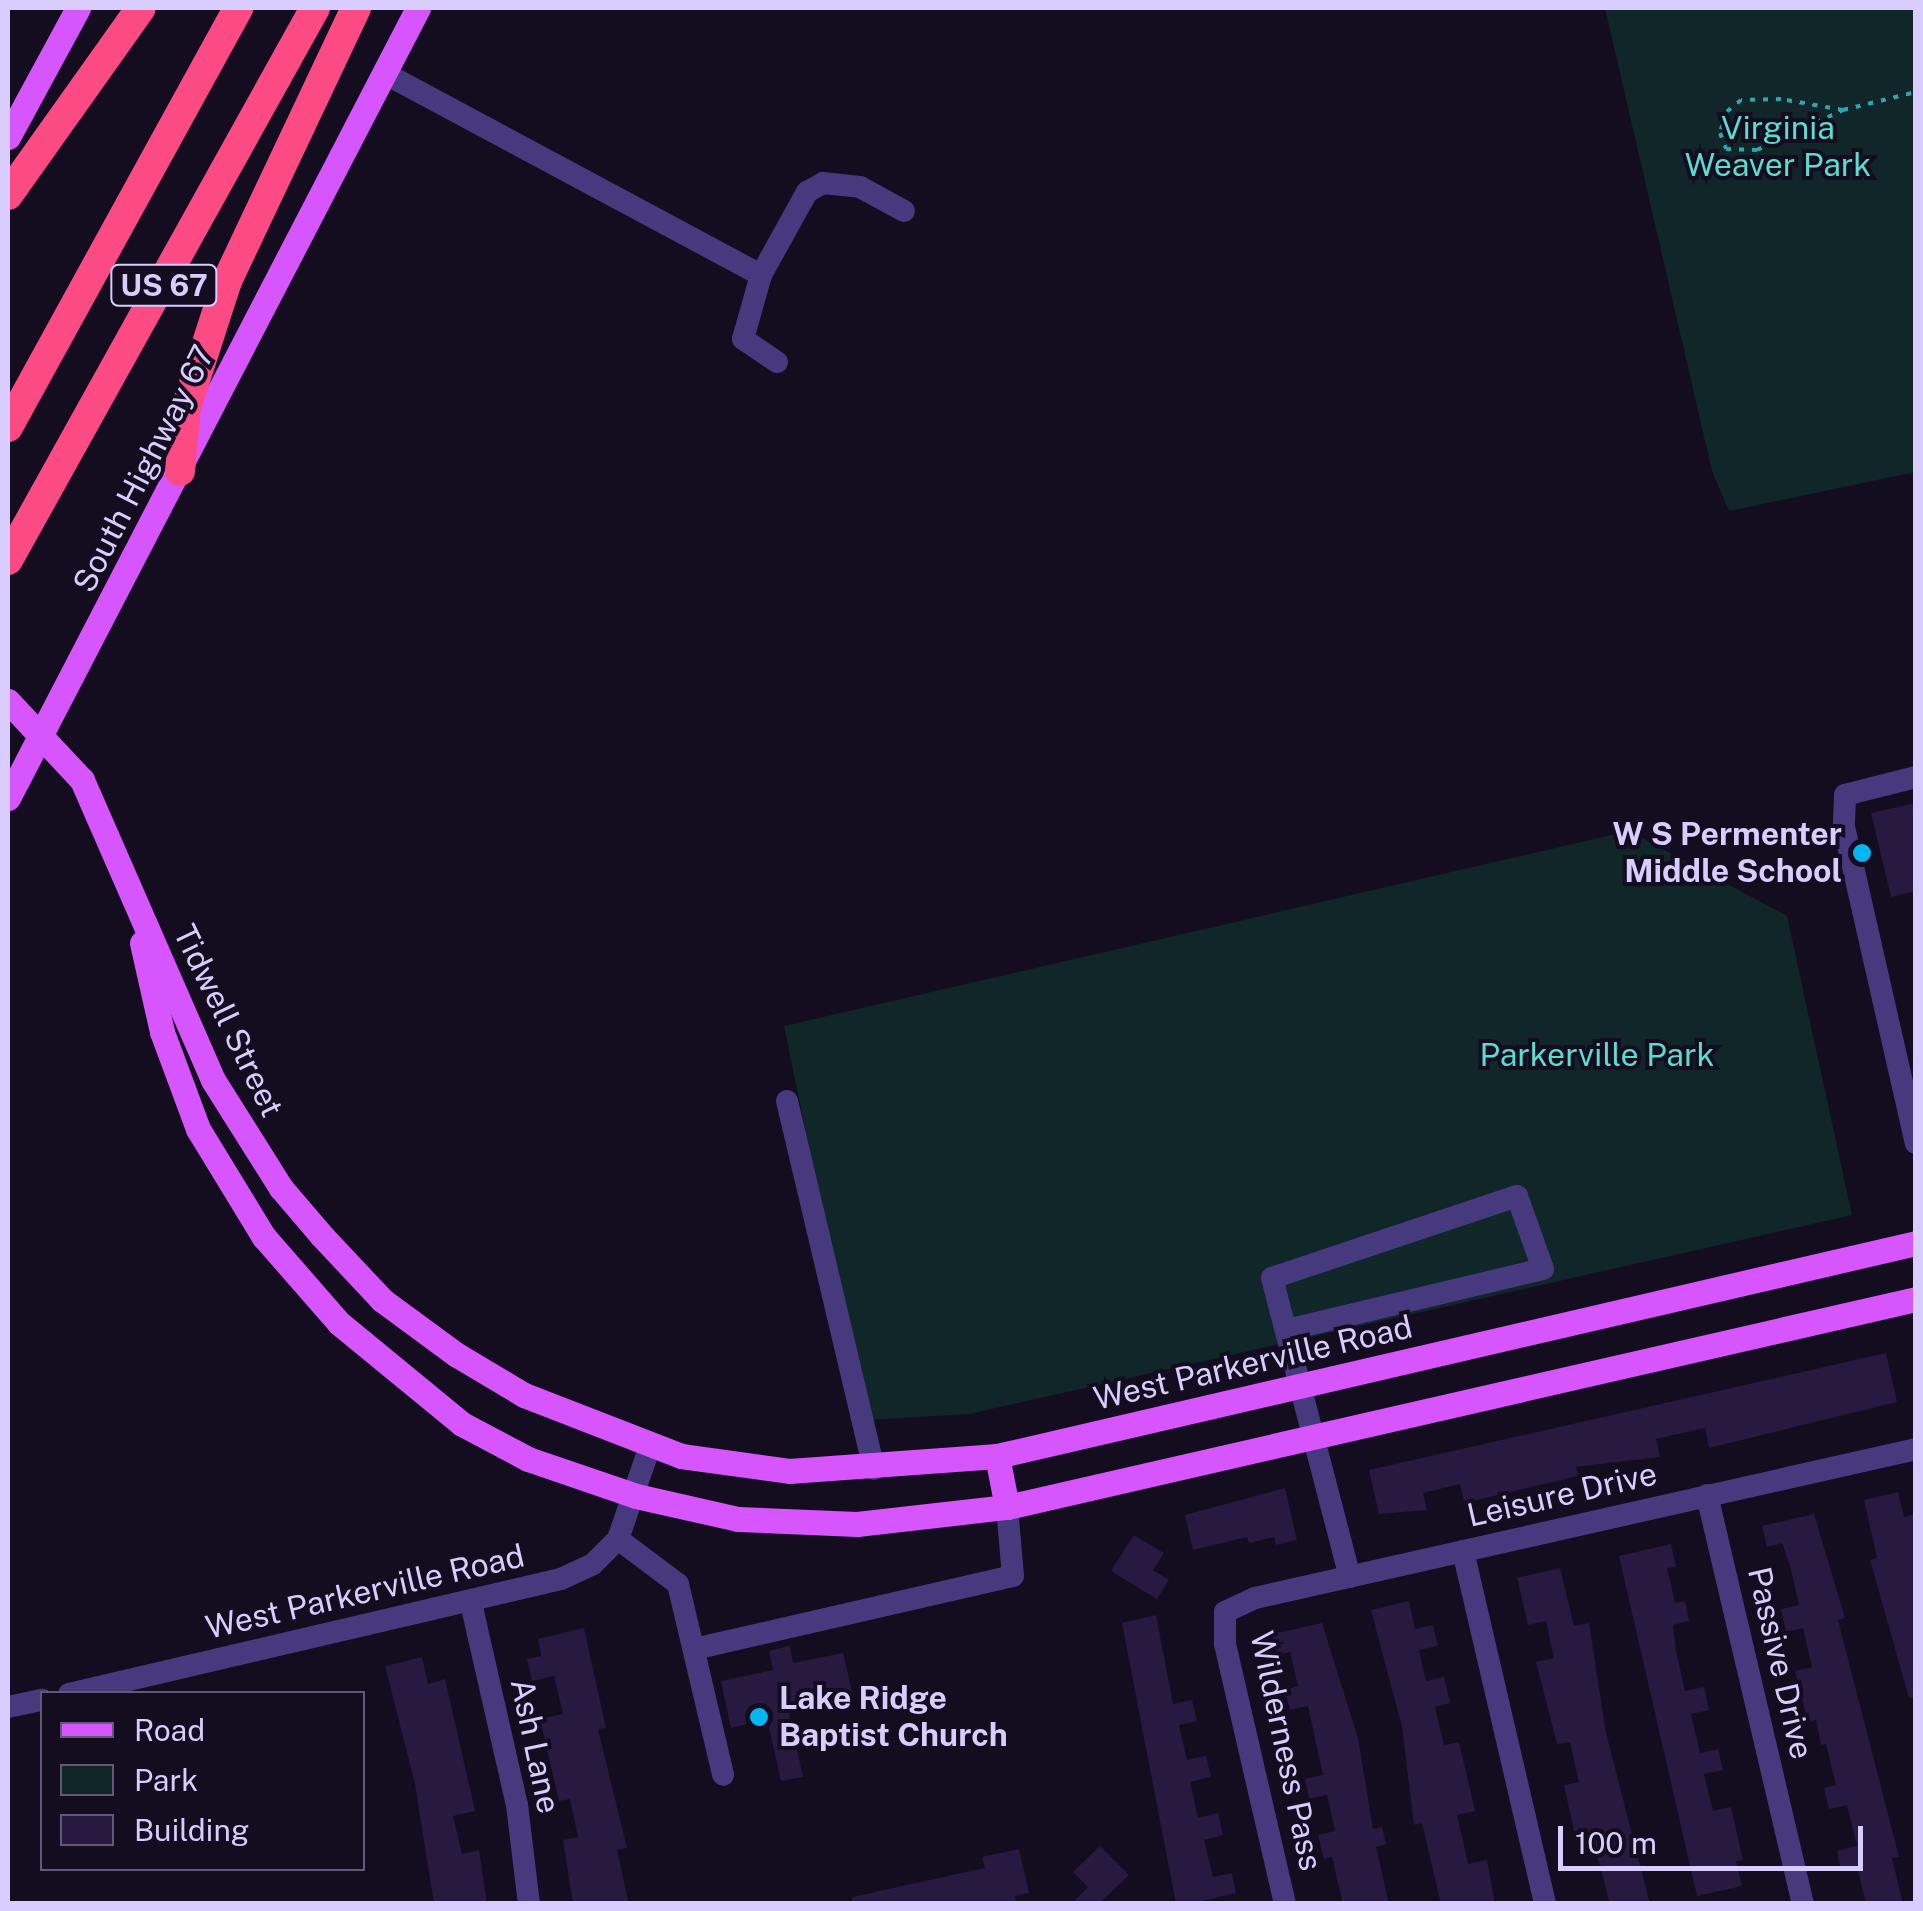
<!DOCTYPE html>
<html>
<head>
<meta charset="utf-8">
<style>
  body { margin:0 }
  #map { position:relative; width:1923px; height:1911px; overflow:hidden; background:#130d1f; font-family:"Public Sans",sans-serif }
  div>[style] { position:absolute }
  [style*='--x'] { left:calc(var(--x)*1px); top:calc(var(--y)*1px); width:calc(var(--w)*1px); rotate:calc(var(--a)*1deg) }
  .green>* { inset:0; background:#102629 }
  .building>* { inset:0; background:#271940 }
  .path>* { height:4px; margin-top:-2px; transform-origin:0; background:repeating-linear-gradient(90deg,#30a4af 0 5px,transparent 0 13px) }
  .minor>* { height:22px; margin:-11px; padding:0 11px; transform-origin:11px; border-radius:11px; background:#46397e }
  .major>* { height:25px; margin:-12.5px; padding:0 12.5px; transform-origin:12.5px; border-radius:12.5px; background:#d655fc }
  .highway>* { height:30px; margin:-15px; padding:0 15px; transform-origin:15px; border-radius:15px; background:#fc4a85 }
  .dots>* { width:28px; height:28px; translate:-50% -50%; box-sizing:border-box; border:5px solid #130d1f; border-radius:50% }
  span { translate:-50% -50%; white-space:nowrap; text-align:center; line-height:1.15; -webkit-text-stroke:8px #130d1f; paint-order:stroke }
  .shield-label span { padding:2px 8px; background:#130d1f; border:2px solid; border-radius:8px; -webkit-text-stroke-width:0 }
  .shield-label { font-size:30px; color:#d9ccfe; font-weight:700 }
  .park-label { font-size:32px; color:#5adccf }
  .street-label { font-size:32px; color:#d9ccfe }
  .poi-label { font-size:32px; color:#d9ccfe; font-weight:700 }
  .right { translate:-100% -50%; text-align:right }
  .left { translate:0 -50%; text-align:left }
  .frame { position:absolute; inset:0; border:10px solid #d9ccfe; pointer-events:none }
  .legend { position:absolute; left:40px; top:1691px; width:325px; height:180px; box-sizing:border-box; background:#130d1f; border:2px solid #625978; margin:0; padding:12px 18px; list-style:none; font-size:30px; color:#d9ccfe }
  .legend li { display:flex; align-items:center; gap:20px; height:50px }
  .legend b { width:50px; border:2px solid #625978 }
  .scale { position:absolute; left:1558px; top:1826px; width:305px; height:45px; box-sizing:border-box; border:5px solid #d9ccfe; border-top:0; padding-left:12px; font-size:30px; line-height:35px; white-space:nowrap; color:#d9ccfe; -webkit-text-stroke:8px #130d1f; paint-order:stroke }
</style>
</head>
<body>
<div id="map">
  <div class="green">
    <i style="clip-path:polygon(1605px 8px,1915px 8px,1915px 472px,1729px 511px,1712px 471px)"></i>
    <i style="clip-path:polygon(1629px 831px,1787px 916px,1852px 1215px,969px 1414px,865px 1420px,784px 1026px)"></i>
  </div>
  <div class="building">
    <i style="clip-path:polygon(1916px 803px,1916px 891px,1891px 897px,1871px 813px)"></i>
    <i style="clip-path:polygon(1886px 1353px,1897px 1402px,1709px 1448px,1705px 1428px,1656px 1439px,1660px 1457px,1576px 1467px,1578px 1476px,1464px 1503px,1460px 1484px,1423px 1493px,1427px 1510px,1379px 1514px,1369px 1470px)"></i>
    <i style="clip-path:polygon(1285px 1488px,1297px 1540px,1276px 1545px,1274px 1537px,1249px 1543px,1247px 1537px,1193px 1550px,1185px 1515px)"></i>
    <i style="clip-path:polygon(1898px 1492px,1904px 1517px,1916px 1514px,1916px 1697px,1909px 1698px,1870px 1560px,1877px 1558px,1864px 1500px)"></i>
    <i style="clip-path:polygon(1814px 1514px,1845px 1618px,1838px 1620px,1899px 1857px,1892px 1858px,1903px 1904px,1866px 1904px,1857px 1866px,1841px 1870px,1837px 1851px,1857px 1846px,1847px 1805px,1829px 1809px,1824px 1788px,1836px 1785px,1826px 1744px,1821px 1745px,1816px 1720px,1808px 1722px,1795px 1671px,1812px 1667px,1803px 1628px,1786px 1632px,1781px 1609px,1799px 1605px,1791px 1569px,1782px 1543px,1767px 1547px,1762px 1526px)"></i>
    <i style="clip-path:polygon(1134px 1535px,1164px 1553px,1153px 1570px,1169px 1580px,1157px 1599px,1111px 1571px)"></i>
    <i style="clip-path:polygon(1671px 1544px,1676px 1567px,1667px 1568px,1675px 1603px,1685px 1601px,1689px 1621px,1673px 1625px,1676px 1651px,1685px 1691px,1704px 1687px,1709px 1710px,1691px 1714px,1700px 1753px,1718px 1749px,1723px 1770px,1704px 1774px,1713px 1811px,1731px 1807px,1743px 1860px,1736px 1861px,1742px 1886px,1697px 1896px,1619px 1556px)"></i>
    <i style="clip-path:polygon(1560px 1568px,1574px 1626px,1589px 1623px,1606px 1733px,1650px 1904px,1610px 1904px,1591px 1832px,1575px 1836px,1564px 1785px,1579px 1782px,1570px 1742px,1557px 1744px,1536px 1662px,1554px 1658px,1546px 1621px,1528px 1625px,1517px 1578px)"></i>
    <i style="clip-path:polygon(1409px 1601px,1415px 1629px,1433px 1625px,1438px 1646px,1419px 1650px,1426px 1681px,1444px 1677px,1450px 1703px,1435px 1707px,1444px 1745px,1459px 1742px,1475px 1811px,1457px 1815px,1468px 1864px,1487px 1860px,1495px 1904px,1441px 1904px,1422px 1823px,1414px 1825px,1402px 1727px,1371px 1610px)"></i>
    <i style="clip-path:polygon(1156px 1615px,1173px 1704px,1192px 1700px,1197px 1721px,1179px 1725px,1187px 1760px,1206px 1756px,1211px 1777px,1190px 1782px,1198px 1818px,1218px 1813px,1223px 1835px,1204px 1840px,1213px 1877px,1232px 1873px,1236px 1893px,1190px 1904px,1176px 1904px,1122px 1623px)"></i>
    <i style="clip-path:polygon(1322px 1623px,1358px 1738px,1373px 1829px,1382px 1827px,1386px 1844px,1376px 1847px,1389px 1904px,1343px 1904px,1332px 1857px,1324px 1859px,1318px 1835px,1335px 1831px,1327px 1795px,1309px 1799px,1305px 1779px,1323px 1775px,1308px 1706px,1290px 1710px,1285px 1690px,1298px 1686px,1290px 1652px,1277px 1655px,1272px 1634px)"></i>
    <i style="clip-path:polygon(584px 1628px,606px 1728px,598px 1729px,627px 1848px,617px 1850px,629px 1904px,573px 1904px,563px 1840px,578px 1837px,570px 1799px,559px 1801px,540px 1719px,563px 1714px,554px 1676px,532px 1681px,527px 1659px,541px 1656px,538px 1639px)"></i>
    <i style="clip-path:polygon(790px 1646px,793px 1663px,843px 1653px,854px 1700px,789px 1714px,803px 1777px,781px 1781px,767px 1719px,731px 1728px,721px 1681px,773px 1670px,769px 1651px)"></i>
    <i style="clip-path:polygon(422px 1657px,428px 1684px,445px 1679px,475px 1811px,453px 1816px,462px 1854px,479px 1850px,487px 1904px,434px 1904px,415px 1784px,385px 1666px)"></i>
    <i style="clip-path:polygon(1100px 1846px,1129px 1875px,1099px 1904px,1071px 1904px,1088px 1887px,1073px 1872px)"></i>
    <i style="clip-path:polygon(1019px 1849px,1029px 1893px,1015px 1896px,1017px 1904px,852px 1904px,852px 1897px,985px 1868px,982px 1857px)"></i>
  </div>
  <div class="path">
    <i style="--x:1843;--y:110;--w:63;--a:-169.9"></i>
    <i style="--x:1781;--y:99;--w:40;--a:178.6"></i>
    <i style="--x:1741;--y:100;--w:19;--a:141"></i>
    <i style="--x:1726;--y:112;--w:22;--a:106"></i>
    <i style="--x:1720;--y:133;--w:17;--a:69"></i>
    <i style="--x:1726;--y:149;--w:31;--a:2"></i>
    <i style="--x:1757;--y:150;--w:95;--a:-24.9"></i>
    <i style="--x:1843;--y:110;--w:75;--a:-13.9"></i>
  </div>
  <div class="minor">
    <i style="--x:384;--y:73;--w:428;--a:28.2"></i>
    <i style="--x:761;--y:275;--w:95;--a:-61"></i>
    <i style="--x:807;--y:192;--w:18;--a:-29"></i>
    <i style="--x:823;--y:183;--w:37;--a:6"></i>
    <i style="--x:860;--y:187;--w:50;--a:28.6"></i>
    <i style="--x:761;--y:275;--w:66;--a:105.7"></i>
    <i style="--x:743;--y:339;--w:41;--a:34.1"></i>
    <i style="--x:1916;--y:777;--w:73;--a:165.8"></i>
    <i style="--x:1845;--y:795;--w:32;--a:92"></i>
    <i style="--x:1844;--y:827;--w:324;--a:77.2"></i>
    <i style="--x:787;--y:1101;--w:378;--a:76.7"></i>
    <i style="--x:1291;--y:1329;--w:259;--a:-13.4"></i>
    <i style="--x:1543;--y:1269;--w:77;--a:-109.6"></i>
    <i style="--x:1517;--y:1196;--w:258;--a:161.5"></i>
    <i style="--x:1272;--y:1278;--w:309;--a:75.4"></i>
    <i style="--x:1707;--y:1495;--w:420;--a:76.8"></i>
    <i style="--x:618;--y:1539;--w:75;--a:36.9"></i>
    <i style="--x:678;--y:1584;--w:196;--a:76.7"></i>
    <i style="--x:1463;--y:1551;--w:362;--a:76.9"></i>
    <i style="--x:471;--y:1603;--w:207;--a:77.2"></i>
    <i style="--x:517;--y:1805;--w:100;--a:83.1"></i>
    <i style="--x:694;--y:1649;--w:327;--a:-12.9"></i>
    <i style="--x:1013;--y:1576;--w:69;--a:-95"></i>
    <i style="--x:69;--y:1694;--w:505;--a:-13.16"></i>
    <i style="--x:561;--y:1579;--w:35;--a:-25"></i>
    <i style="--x:593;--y:1564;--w:35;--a:-45"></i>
    <i style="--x:618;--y:1539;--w:98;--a:-71"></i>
    <i style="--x:8;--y:1707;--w:35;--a:-12"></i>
    <i style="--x:1285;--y:1904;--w:267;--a:-103"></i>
    <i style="--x:1225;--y:1644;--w:32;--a:-90"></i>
    <i style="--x:1225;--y:1612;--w:33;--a:-25"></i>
    <i style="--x:1255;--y:1598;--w:678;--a:-12.7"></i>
  </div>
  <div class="major">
    <i style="--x:8;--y:137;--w:147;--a:-61.5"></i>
    <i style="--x:8;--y:701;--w:108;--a:46.9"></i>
    <i style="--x:82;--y:780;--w:327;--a:66.4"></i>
    <i style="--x:213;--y:1080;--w:128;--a:57.8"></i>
    <i style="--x:281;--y:1188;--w:63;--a:49.5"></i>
    <i style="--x:322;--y:1236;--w:88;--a:46.8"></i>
    <i style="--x:382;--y:1300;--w:93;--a:36.3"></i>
    <i style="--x:457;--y:1355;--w:78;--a:30.8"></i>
    <i style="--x:524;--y:1395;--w:168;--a:21.2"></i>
    <i style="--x:681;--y:1456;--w:109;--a:7.9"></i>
    <i style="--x:789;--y:1471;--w:209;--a:-4.1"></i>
    <i style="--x:997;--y:1456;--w:943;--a:-13.05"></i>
    <i style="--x:8;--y:798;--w:890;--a:-62.57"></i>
    <i style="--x:142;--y:943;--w:91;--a:77.3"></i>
    <i style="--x:162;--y:1032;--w:103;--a:69.6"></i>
    <i style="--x:198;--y:1129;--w:127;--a:58.6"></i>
    <i style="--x:264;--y:1237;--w:114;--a:48.9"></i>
    <i style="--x:339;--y:1323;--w:159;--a:39.4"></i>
    <i style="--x:462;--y:1424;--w:75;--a:27.9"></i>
    <i style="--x:528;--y:1459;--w:114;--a:18.9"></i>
    <i style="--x:636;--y:1496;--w:105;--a:12.7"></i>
    <i style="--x:738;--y:1519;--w:119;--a:2.4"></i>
    <i style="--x:857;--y:1524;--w:151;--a:-6.5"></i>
    <i style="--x:1007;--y:1507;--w:932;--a:-12.89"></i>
    <i style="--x:997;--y:1456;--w:52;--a:78.9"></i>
  </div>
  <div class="highway">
    <i style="--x:8;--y:195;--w:229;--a:-54.6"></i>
    <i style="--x:8;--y:427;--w:478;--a:-61.2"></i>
    <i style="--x:180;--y:471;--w:63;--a:-84.6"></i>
    <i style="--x:186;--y:408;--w:133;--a:-72.1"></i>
    <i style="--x:227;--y:281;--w:302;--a:-64.7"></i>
    <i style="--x:8;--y:560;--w:632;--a:-60.92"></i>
  </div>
  <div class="dots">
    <i style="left:1862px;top:853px;background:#04b7f2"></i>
    <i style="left:759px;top:1717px;background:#04b7f2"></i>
  </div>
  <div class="shield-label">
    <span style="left:164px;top:285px">US 67</span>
  </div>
  <div class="park-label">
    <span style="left:1778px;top:147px">Virginia<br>Weaver Park</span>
    <span style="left:1597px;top:1055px">Parkerville Park</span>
  </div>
  <div class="street-label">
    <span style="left:144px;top:469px;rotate:-63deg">South Highway 67</span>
    <span style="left:228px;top:1021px;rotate:64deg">Tidwell Street</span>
    <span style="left:1253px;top:1363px;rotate:-13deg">West Parkerville Road</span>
    <span style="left:1562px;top:1495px;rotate:-13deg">Leisure Drive</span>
    <span style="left:365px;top:1592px;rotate:-13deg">West Parkerville Road</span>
    <span style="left:1780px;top:1663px;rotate:77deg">Passive Drive</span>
    <span style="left:535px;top:1746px;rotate:78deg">Ash Lane</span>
    <span style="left:1286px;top:1751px;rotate:78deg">Wilderness Pass</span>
  </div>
  <div class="poi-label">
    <span class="right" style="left:1842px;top:853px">W S Permenter<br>Middle School</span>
    <span class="left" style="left:779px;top:1717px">Lake Ridge<br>Baptist Church</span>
  </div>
  <div class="frame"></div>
  <ul class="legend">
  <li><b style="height:12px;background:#d655fc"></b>Road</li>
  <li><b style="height:28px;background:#102629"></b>Park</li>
  <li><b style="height:28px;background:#271940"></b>Building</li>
  </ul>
  <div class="scale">100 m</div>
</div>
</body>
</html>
